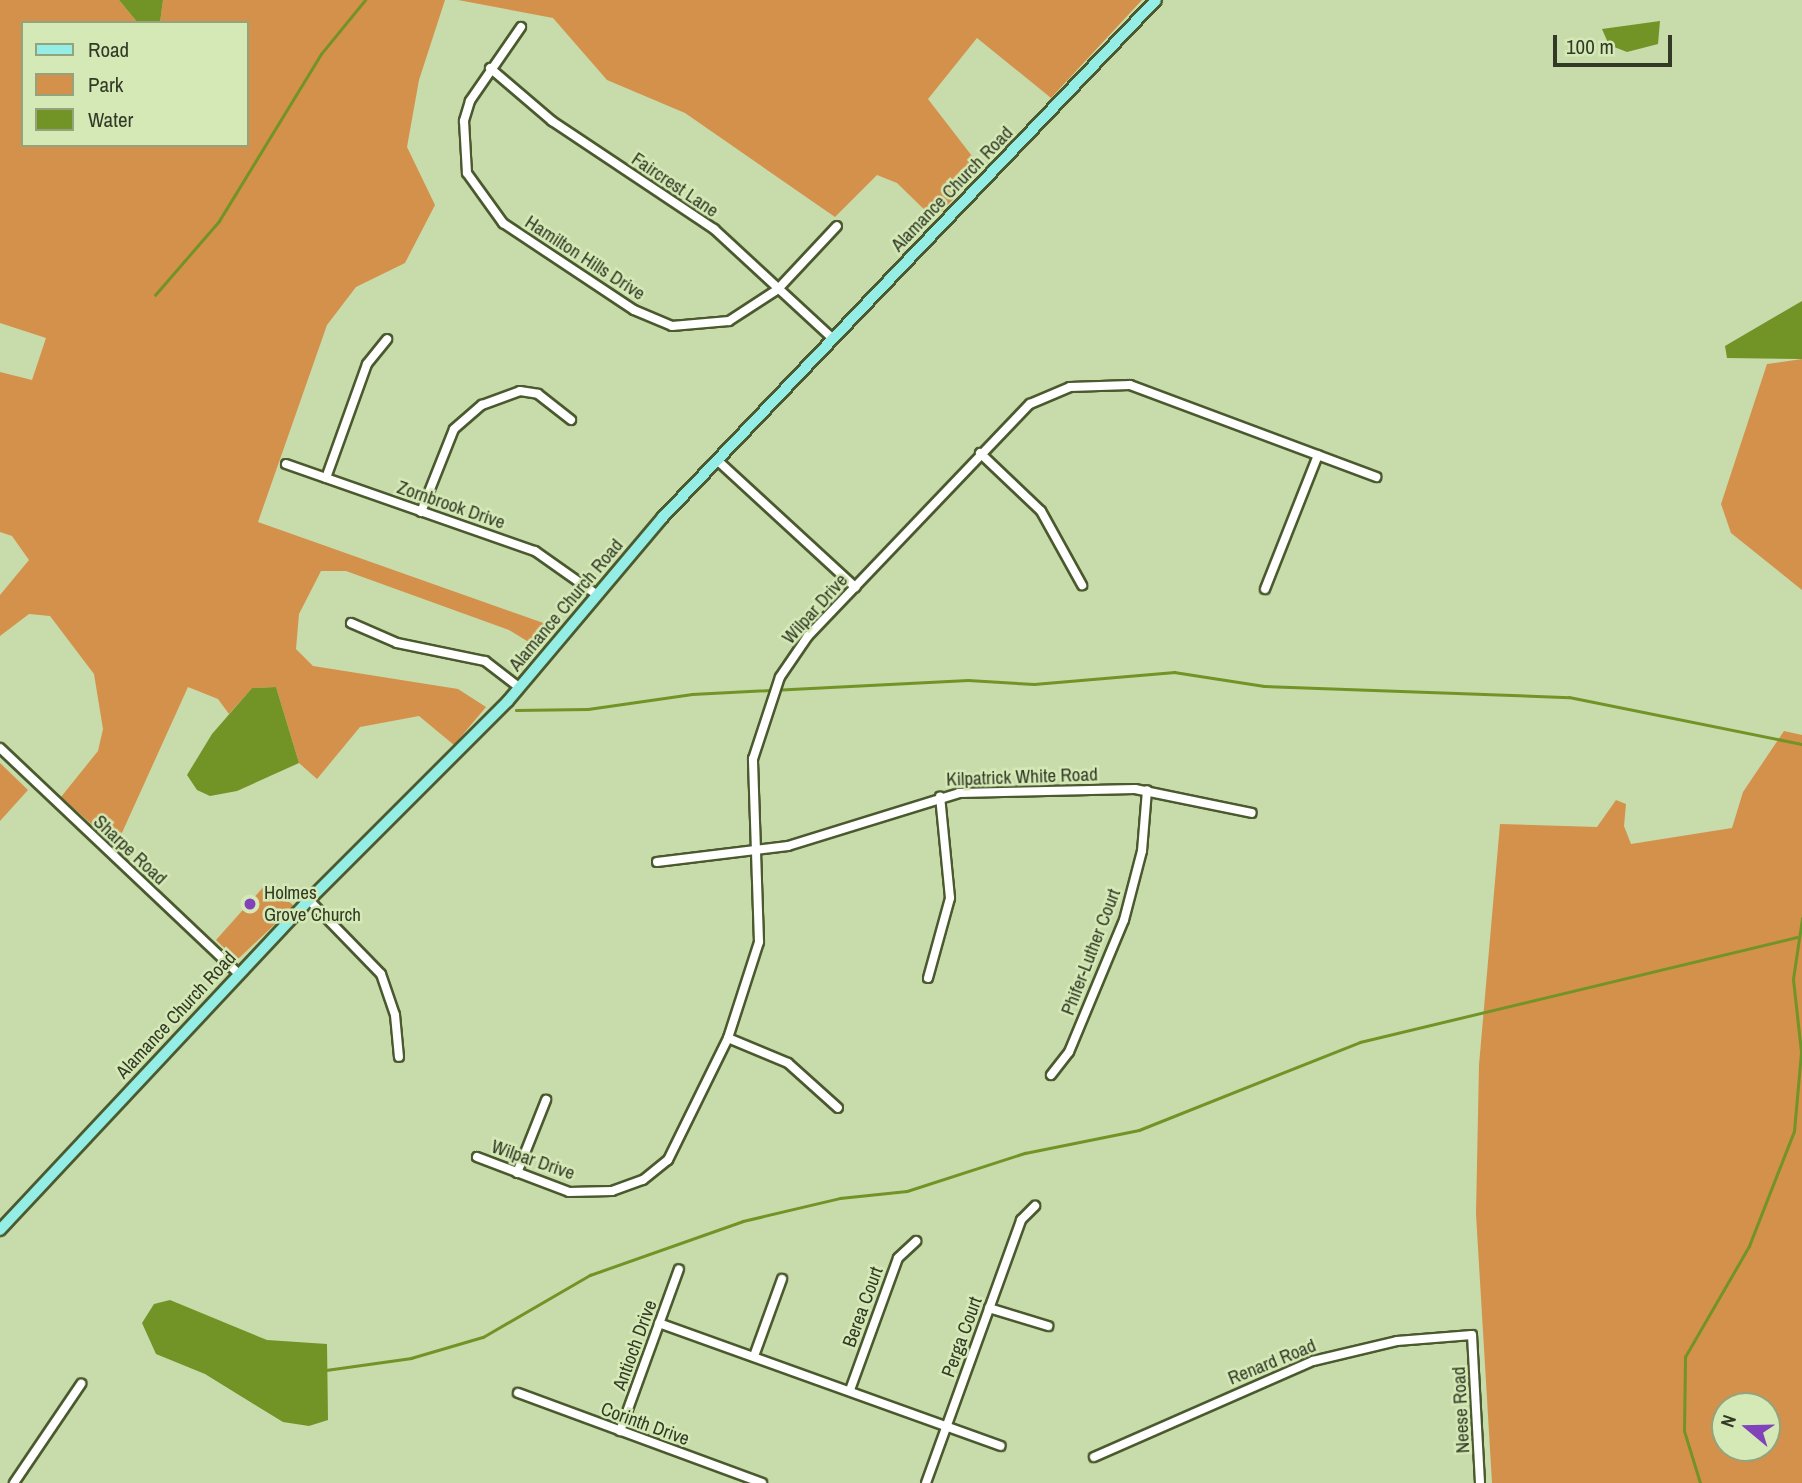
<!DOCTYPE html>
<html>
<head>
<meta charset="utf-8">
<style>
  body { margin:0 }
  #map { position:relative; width:1802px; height:1483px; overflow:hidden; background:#c8dbaa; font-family:"Archivo Narrow",sans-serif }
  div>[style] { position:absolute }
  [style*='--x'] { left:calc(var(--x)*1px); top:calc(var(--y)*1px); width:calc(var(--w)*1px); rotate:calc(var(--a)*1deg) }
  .green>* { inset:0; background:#d4914b }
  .water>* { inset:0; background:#729326 }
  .stream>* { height:2.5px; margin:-1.25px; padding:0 1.25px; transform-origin:1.25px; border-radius:1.25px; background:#729326 }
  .roads { filter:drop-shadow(2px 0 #4a5a2e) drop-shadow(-2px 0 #4a5a2e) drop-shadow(0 2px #4a5a2e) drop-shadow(0 -2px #4a5a2e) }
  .minor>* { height:8px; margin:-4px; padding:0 4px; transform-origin:4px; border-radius:4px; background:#fff }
  .major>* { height:10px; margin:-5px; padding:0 5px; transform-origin:5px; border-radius:5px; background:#94eee5 }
  .dots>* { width:19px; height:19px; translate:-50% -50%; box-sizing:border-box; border:4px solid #d5e9b6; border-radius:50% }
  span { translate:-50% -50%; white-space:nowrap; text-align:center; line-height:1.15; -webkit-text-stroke:5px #d5e9b6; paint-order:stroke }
  .street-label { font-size:19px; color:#323a26 }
  .poi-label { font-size:19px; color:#323a26 }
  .left { translate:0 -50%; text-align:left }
  .legend { position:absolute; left:21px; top:21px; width:228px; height:126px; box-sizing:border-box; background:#d5e9b6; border:2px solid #94a37c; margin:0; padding:9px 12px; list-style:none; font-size:21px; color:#323a26 }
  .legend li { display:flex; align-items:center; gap:14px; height:35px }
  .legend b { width:35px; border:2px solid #94a37c }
  .north { position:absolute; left:1711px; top:1392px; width:70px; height:70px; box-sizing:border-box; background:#d5e9b6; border:2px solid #94a37c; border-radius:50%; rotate:289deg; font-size:19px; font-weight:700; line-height:28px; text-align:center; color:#323a26 }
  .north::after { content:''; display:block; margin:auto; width:24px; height:32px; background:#8143b9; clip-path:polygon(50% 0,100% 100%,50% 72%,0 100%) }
  .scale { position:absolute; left:1553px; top:35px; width:119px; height:32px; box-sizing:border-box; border:4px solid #323a26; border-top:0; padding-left:9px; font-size:21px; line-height:24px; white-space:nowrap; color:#323a26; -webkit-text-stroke:5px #d5e9b6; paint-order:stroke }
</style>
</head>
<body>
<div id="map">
  <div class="green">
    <i style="clip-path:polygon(0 0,119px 0,138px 23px,23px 23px,23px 145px,247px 145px,247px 23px,160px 23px,163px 0,445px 0,419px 80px,407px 147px,435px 205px,405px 263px,356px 287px,327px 325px,258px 522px,552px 626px,537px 647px,509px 630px,346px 571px,321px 571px,299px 614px,296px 649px,313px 666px,458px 689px,486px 707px,454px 745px,419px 716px,360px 727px,317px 779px,299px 763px,276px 687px,252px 688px,229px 714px,218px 699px,188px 687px,116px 846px,61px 797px,98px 751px,103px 729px,94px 674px,50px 616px,29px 614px,0 636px,0 595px,29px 560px,12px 536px,0 532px,0 372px,32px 380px,46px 338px,0 323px)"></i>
    <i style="clip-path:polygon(458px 0,1142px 0,1051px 98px,977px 38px,928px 99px,982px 169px,934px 219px,897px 183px,877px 175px,835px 217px,685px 113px,607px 80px,553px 18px)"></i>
    <i style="clip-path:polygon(1802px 359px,1802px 590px,1731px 533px,1721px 504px,1767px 364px)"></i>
    <i style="clip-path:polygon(evenodd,1784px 731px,1802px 735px,1802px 1483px,1492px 1483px,1476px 1214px,1479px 1065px,1500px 824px,1597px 827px,1616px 800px,1626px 804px,1624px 826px,1631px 844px,1732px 828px,1743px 792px,1784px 731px,1725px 1406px,1767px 1406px,1767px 1448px,1725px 1448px,1725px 1406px)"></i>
    <i style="clip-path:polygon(0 763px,28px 790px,0 821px)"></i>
    <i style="clip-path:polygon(267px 883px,294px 906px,237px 960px,216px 940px)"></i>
  </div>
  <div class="water">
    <i style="clip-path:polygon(119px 0,163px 0,160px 23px,138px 23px)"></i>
    <i style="clip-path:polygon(1660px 21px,1658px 44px,1627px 52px,1609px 45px,1602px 29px)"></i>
    <i style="clip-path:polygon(1802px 301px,1802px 359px,1727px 358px,1725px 346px)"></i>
    <i style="clip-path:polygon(276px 687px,299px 763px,237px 791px,210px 796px,197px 790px,187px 775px,212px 734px,252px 688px)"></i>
    <i style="clip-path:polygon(170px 1300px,267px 1340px,327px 1344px,328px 1420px,309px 1426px,283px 1422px,205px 1374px,156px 1354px,142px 1323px,154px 1304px)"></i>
  </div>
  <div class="stream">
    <i style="--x:155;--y:295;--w:98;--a:-49.1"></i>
    <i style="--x:219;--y:221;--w:196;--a:-58.6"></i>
    <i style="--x:321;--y:54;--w:70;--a:-50.8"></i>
    <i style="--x:516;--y:710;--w:72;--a:-0.8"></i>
    <i style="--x:588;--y:709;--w:105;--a:-8.2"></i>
    <i style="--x:692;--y:694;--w:276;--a:-2.9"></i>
    <i style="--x:968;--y:680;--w:66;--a:3.5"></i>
    <i style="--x:1034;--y:684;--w:141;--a:-4.9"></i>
    <i style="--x:1174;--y:672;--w:91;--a:8.8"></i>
    <i style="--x:1264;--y:686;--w:305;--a:2.1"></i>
    <i style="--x:1569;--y:697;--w:238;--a:11.4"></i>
    <i style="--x:326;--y:1370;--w:86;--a:-8"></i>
    <i style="--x:411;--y:1358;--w:75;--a:-16.3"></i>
    <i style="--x:483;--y:1337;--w:124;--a:-30.1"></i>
    <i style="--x:590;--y:1275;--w:162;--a:-19.4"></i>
    <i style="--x:743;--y:1221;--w:100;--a:-13.3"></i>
    <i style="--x:840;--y:1198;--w:67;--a:-6"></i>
    <i style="--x:907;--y:1191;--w:124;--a:-17.9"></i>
    <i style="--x:1025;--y:1153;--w:116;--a:-11.4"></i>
    <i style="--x:1139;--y:1130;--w:238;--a:-21.7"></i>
    <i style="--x:1360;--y:1042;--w:449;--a:-13.5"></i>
    <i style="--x:1700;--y:1483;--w:54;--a:-107.1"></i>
    <i style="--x:1684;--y:1431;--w:74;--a:-89.2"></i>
    <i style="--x:1685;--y:1357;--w:128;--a:-60"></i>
    <i style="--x:1749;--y:1246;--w:123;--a:-68.6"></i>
    <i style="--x:1794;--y:1131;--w:79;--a:-84.9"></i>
    <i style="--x:1801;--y:1052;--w:73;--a:-96.3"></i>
    <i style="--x:1793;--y:979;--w:61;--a:-81.5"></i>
  </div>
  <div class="roads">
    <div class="minor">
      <i style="--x:521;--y:27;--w:90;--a:124.6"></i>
      <i style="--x:470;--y:101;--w:21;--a:107"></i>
      <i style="--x:464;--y:121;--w:52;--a:86.7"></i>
      <i style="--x:467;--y:173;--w:62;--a:54.2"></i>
      <i style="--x:503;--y:223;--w:157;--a:33.6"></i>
      <i style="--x:634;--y:310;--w:41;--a:22.8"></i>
      <i style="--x:672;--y:326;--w:57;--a:-5"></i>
      <i style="--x:729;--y:321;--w:59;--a:-33.1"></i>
      <i style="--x:778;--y:289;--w:86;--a:-46.9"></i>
      <i style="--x:490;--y:68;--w:82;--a:40.5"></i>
      <i style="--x:552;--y:121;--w:195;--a:33.7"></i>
      <i style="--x:714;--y:229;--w:162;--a:42.7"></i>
      <i style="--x:980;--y:453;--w:84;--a:43.6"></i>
      <i style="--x:1041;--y:511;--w:85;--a:61"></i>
      <i style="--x:717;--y:460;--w:188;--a:42.6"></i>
      <i style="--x:286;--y:464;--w:264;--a:19.3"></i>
      <i style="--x:535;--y:551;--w:75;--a:35.2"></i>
      <i style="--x:326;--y:478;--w:121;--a:-70.2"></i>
      <i style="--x:367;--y:364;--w:32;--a:-51"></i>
      <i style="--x:421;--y:512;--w:89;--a:-68.3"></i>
      <i style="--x:454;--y:429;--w:37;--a:-41"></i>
      <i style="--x:482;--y:405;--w:40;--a:-20.2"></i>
      <i style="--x:520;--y:391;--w:18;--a:9"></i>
      <i style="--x:538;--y:394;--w:42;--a:38.2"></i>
      <i style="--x:1265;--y:589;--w:144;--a:-68.4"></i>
      <i style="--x:351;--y:623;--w:50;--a:23.5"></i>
      <i style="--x:397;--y:643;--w:90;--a:11.6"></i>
      <i style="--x:485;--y:661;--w:44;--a:37.6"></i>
      <i style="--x:0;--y:748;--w:329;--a:43.4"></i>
      <i style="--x:657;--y:862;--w:132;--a:-7"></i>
      <i style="--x:788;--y:846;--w:179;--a:-17.2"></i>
      <i style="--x:959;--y:793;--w:176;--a:-1.3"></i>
      <i style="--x:1135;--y:789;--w:119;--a:11.6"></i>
      <i style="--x:309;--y:900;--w:103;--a:45.8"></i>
      <i style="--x:381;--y:974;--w:43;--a:71.1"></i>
      <i style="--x:395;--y:1015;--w:42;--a:84.6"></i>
      <i style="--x:928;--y:978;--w:83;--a:-74.6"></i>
      <i style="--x:950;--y:898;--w:102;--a:-95.6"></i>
      <i style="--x:728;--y:1038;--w:65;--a:22.6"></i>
      <i style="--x:788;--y:1063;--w:67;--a:42"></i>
      <i style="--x:1051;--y:1075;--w:29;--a:-52"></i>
      <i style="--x:1069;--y:1052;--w:143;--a:-67.4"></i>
      <i style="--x:1124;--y:920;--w:71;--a:-75.4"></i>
      <i style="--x:1142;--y:851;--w:61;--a:-85.3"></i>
      <i style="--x:477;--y:1157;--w:98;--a:20.8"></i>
      <i style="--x:569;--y:1192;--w:43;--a:-1.3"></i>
      <i style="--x:612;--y:1191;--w:33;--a:-20"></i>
      <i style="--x:643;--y:1180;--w:32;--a:-39"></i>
      <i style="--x:668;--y:1160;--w:136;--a:-63.8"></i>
      <i style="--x:728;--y:1038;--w:101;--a:-72.1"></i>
      <i style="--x:759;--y:942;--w:183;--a:-91.9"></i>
      <i style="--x:753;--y:759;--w:86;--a:-71.8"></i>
      <i style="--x:780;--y:677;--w:50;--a:-55.7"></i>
      <i style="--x:808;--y:636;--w:321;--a:-46.3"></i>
      <i style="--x:1030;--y:404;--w:43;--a:-23"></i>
      <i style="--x:1070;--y:387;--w:60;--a:-1.9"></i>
      <i style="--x:1130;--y:385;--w:263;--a:20.5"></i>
      <i style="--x:517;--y:1173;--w:79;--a:-68.3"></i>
      <i style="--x:989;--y:1308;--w:62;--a:17"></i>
      <i style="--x:659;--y:1323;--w:363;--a:19.8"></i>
      <i style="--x:754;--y:1356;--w:82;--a:-70"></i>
      <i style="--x:850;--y:1390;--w:140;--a:-70"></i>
      <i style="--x:898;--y:1258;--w:25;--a:-43"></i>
      <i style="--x:518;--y:1393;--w:260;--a:20.2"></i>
      <i style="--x:620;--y:1431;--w:172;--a:-70"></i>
      <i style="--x:1094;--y:1457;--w:239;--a:-23.7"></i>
      <i style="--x:1313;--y:1361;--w:86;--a:-13.4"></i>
      <i style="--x:1397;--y:1341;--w:75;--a:-4.6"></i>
      <i style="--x:1472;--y:1335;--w:148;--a:86.9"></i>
      <i style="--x:14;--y:1483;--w:120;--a:-55.9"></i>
      <i style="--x:926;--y:1483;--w:280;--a:-70.1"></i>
      <i style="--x:1021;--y:1220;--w:20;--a:-45"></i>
    </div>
    <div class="major">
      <i style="--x:0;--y:1230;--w:452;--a:-46.9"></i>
      <i style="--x:309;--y:900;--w:281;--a:-45"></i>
      <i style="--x:508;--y:701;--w:241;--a:-49.9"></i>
      <i style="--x:663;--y:517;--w:714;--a:-46.36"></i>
    </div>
  </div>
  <div class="dots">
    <i style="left:250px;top:904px;background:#8143b9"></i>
  </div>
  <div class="street-label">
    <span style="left:675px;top:185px;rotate:34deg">Faircrest Lane</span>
    <span style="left:952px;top:189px;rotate:-46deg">Alamance Church Road</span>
    <span style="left:585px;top:258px;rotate:33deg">Hamilton Hills Drive</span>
    <span style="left:451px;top:505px;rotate:19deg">Zornbrook Drive</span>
    <span style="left:566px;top:605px;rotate:-50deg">Alamance Church Road</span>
    <span style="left:815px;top:609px;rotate:-48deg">Wilpar Drive</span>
    <span style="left:1022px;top:777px;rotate:-2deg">Kilpatrick White Road</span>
    <span style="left:130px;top:850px;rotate:43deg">Sharpe Road</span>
    <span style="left:1091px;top:952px;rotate:-69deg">Phifer-Luther Court</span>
    <span style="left:176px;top:1015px;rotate:-47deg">Alamance Church Road</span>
    <span style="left:533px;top:1160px;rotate:19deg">Wilpar Drive</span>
    <span style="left:863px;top:1307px;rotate:-70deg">Berea Court</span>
    <span style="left:962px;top:1337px;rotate:-70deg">Perga Court</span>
    <span style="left:635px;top:1345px;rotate:-70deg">Antioch Drive</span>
    <span style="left:1272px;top:1362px;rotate:-22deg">Renard Road</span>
    <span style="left:1461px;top:1410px;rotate:-93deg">Neese Road</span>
    <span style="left:645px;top:1424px;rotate:20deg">Corinth Drive</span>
  </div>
  <div class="poi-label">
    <span class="left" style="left:264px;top:904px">Holmes<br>Grove Church</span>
  </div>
  <ul class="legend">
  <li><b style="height:9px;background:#94eee5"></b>Road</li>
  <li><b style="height:19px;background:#d4914b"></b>Park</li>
  <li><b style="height:19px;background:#729326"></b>Water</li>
  </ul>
  <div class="north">N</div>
  <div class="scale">100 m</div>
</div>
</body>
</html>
